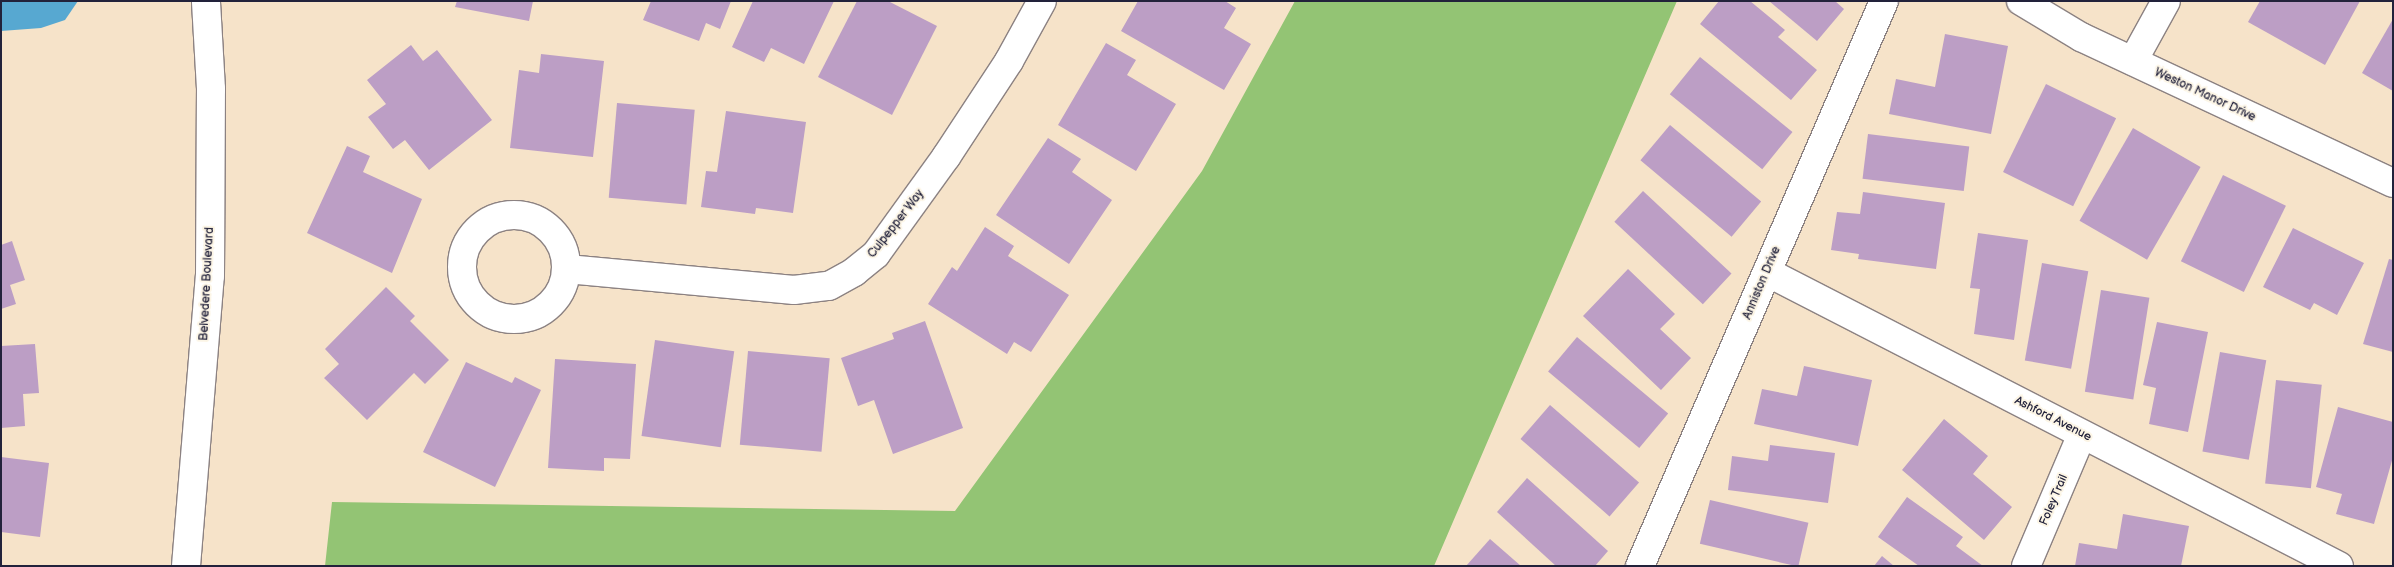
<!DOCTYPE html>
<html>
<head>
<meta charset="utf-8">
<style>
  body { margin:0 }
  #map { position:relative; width:2394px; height:567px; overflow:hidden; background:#f6e3c9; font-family:"Balsamiq Sans",sans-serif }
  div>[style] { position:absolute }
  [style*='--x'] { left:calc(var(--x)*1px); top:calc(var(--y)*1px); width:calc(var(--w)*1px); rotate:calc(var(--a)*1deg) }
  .green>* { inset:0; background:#93c474 }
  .water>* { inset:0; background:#57a8d1 }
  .building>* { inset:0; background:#bc9ec5; transform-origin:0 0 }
  .roads { filter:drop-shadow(1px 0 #8c8282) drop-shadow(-1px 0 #8c8282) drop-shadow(0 1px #8c8282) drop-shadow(0 -1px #8c8282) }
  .minor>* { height:28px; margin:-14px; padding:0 14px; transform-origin:14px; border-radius:14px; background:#fff }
  .minor>.ring { margin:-14px; padding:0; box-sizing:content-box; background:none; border:28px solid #fff; border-radius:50% }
  .tertiary>* { height:28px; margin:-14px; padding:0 14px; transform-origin:14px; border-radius:14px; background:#fff }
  span { translate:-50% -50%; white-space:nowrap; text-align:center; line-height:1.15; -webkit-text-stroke:4px #fcf5e5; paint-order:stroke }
  .street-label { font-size:12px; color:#22223b }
  .frame { position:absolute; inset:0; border:2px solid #22223b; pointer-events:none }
</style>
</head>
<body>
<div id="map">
  <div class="green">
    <i style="clip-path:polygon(1295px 1px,1677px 1px,1434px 566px,325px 566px,332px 502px,955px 511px,1202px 171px)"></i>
  </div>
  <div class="water">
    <i style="clip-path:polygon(1px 1px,78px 1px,65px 20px,41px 28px,1px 31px)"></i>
  </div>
  <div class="building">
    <i style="clip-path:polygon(457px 1px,533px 1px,529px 21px,455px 7px)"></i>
    <i style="clip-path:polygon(651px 1px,731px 1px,720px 29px,706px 23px,699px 41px,643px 20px)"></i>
    <i style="clip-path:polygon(753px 1px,834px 1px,804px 64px,771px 48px,764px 62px,732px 47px)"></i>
    <i style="clip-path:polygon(857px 1px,888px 1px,937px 26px,892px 115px,818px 77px)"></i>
    <i style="clip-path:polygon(1138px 1px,1225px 1px,1236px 8px,1224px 28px,1251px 44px,1224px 90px,1121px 31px)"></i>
    <i style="clip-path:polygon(1719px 1px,1750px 1px,1785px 30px,1778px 37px,1817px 70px,1791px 100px,1700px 24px)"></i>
    <i style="clip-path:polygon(1769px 1px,1835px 1px,1844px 9px,1817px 41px)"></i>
    <i style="clip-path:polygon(2260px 1px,2360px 1px,2325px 65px,2248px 22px)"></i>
    <i style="clip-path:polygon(2393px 19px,2393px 91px,2362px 73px)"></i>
    <i style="clip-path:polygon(1945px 34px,2008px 46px,1991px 134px,1889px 114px,1896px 79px,1935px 87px)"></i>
    <i style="clip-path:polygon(1106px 43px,1136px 60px,1127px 75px,1176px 104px,1136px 171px,1058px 125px)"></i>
    <i style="clip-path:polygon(411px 45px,423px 61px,437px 50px,492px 120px,429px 170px,405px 140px,393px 149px,368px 117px,386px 104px,367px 80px)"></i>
    <i style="clip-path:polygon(541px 54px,604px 61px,593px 157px,510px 148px,519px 70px,539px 73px)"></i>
    <i style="left:1700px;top:57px;width:119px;height:48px;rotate:39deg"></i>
    <i style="left:2046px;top:84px;width:78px;height:98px;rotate:26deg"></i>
    <i style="left:617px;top:103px;width:78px;height:95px;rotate:5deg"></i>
    <i style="clip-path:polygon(726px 111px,806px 122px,793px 213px,756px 208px,755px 214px,701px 207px,706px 171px,717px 172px)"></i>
    <i style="left:1670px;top:125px;width:119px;height:46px;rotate:40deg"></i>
    <i style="left:2133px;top:128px;width:78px;height:107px;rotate:30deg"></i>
    <i style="left:1868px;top:134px;width:102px;height:45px;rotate:7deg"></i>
    <i style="clip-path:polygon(1048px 138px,1081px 159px,1072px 172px,1112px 200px,1069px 264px,996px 215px)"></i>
    <i style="clip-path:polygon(347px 146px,370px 156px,363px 172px,422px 199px,392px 273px,307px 233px)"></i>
    <i style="left:2223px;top:175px;width:70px;height:96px;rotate:26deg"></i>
    <i style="left:1643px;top:191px;width:121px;height:42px;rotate:43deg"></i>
    <i style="clip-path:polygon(1863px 192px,1945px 203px,1936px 269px,1858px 259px,1859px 254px,1831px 250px,1837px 212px,1860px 214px)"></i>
    <i style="clip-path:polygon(985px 227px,1014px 246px,1008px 256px,1069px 295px,1031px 352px,1014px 342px,1007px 354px,928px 304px,952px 267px,957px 271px)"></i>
    <i style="clip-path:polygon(2293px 228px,2364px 263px,2337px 315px,2314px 303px,2310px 310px,2263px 287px)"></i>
    <i style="clip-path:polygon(1978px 233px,2028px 240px,2014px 340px,1974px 334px,1980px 289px,1970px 288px)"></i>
    <i style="clip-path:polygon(12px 241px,25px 280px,10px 285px,16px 304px,1px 309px,1px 245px)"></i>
    <i style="clip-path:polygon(2389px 259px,2393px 260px,2393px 352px,2363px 344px)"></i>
    <i style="left:2042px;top:263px;width:47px;height:99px;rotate:10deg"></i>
    <i style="clip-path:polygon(1628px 269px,1675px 314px,1660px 329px,1691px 358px,1661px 390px,1583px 316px)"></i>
    <i style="clip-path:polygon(386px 287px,415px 316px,410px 321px,449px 360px,425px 384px,414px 373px,367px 420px,324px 378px,339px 364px,325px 349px)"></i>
    <i style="left:2101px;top:290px;width:49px;height:103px;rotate:9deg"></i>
    <i style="clip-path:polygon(925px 321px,963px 428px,893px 454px,874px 400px,858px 406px,841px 358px,894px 339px,892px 333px)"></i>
    <i style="clip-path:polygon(2157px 322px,2208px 332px,2188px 432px,2149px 424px,2156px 388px,2143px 385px)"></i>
    <i style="left:1577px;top:337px;width:119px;height:45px;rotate:40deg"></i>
    <i style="left:655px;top:340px;width:80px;height:97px;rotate:8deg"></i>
    <i style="clip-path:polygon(35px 344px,39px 393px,23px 394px,25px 426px,1px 428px,1px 346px)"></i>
    <i style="left:748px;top:351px;width:82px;height:94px;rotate:5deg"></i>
    <i style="left:2220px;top:352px;width:47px;height:101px;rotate:10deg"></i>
    <i style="clip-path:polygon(555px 359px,636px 364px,630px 459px,604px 458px,604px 471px,548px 468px)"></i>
    <i style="clip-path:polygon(466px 362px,512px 383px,515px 377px,541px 390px,495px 487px,423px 452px)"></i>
    <i style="clip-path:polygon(1804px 366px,1872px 380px,1858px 446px,1754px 424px,1762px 389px,1797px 396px)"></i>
    <i style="left:2276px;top:380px;width:46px;height:104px;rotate:6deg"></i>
    <i style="left:1550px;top:405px;width:118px;height:45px;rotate:41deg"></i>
    <i style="clip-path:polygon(2338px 407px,2393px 422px,2393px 457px,2374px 524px,2336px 514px,2342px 494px,2316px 487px)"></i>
    <i style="clip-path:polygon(1944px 419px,1988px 456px,1973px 474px,2012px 507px,1984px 540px,1902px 470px)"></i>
    <i style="clip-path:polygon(1770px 445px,1835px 453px,1828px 503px,1728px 490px,1732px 456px,1768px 461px)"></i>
    <i style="clip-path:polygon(1px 457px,49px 463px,40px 537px,1px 532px)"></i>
    <i style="clip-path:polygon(1527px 478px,1608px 551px,1595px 566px,1556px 566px,1497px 512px)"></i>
    <i style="clip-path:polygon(1907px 497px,1963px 537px,1956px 546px,1983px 566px,1919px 566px,1878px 537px)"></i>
    <i style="left:1710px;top:500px;width:101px;height:45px;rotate:13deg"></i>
    <i style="clip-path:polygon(2123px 514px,2189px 526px,2181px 566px,2075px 566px,2079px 543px,2117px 549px)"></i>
    <i style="clip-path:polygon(1490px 539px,1521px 566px,1466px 566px)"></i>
    <i style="clip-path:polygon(1882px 556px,1894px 566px,1874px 566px)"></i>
  </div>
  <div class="roads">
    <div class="minor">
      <i style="--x:2021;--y:1;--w:70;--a:31"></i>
      <i style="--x:2081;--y:37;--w:344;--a:25.1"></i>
      <i style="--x:2133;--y:61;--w:68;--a:-61.2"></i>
      <i class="ring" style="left:462px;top:215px;width:76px;height:76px"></i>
      <i style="--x:567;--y:269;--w:228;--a:5.3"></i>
      <i style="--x:794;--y:290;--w:35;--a:-7"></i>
      <i style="--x:829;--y:286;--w:29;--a:-29"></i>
      <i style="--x:854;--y:272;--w:28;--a:-39"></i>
      <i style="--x:876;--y:254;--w:120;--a:-54.2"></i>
      <i style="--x:946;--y:157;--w:115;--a:-56.7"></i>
      <i style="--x:1009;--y:61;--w:68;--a:-61.2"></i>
      <i style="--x:1767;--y:272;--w:643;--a:27.2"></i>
      <i style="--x:1640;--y:566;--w:615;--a:-66.64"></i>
      <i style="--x:2026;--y:566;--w:143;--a:-67"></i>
    </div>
    <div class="tertiary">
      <i style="--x:186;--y:566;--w:291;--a:-85.3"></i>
      <i style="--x:210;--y:276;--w:187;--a:-89.7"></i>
      <i style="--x:211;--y:89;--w:88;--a:-93.3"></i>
    </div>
  </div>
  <div class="street-label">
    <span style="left:2205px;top:95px;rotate:25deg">Weston Manor Drive</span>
    <span style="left:896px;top:224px;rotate:-52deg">Culpepper Way</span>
    <span style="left:1762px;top:283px;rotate:-67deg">Anniston Drive</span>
    <span style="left:207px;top:284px;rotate:-87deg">Belvedere Boulevard</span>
    <span style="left:2053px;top:419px;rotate:27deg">Ashford Avenue</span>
    <span style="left:2054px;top:500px;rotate:-67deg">Foley Trail</span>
  </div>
  <div class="frame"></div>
</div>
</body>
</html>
